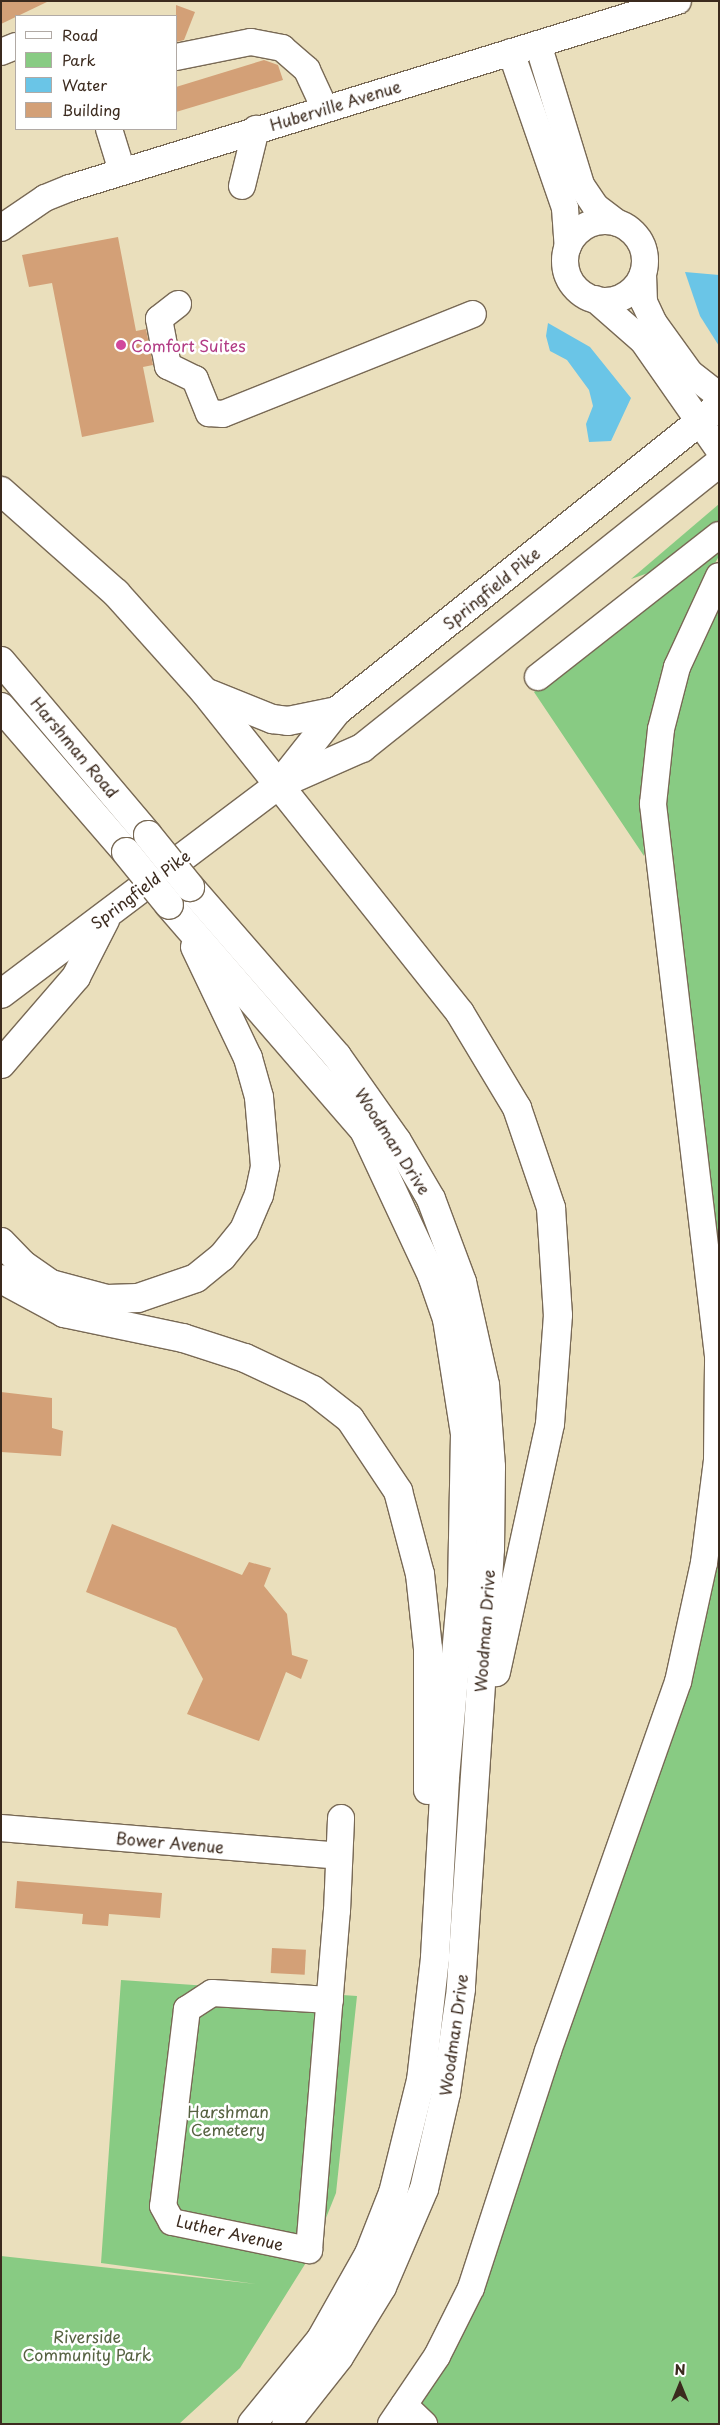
<!DOCTYPE html>
<html>
<head>
<meta charset="utf-8">
<style>
  body { margin:0 }
  #map { position:relative; width:720px; height:2425px; overflow:hidden; background:#eadfbc; font-family:"Playpen Sans",sans-serif }
  div>[style] { position:absolute }
  [style*='--x'] { left:calc(var(--x)*1px); top:calc(var(--y)*1px); width:calc(var(--w)*1px); rotate:calc(var(--a)*1deg) }
  .green>* { inset:0; background:#88cb83 }
  .water>* { inset:0; background:#6ac5e7 }
  .building>* { inset:0; background:#d3a077; transform-origin:0 0 }
  .roads { filter:drop-shadow(1px 0 #786955) drop-shadow(-1px 0 #786955) drop-shadow(0 1px #786955) drop-shadow(0 -1px #786955) }
  .minor>* { height:26px; margin:-13px; padding:0 13px; transform-origin:13px; border-radius:13px; background:#fff }
  .minor>.ring { margin:-13px; padding:0; box-sizing:content-box; background:none; border:26px solid #fff; border-radius:50% }
  .major>* { height:28px; margin:-14px; padding:0 14px; transform-origin:14px; border-radius:14px; background:#fff }
  .bridges { filter:drop-shadow(1px 0 #786955) drop-shadow(-1px 0 #786955) drop-shadow(0 1px #786955) drop-shadow(0 -1px #786955) }
  .major-bridge>* { height:28px; margin:-14px; padding:0 14px; transform-origin:14px; border-radius:14px; background:#fff }
  .dots>* { width:14px; height:14px; translate:-50% -50%; box-sizing:border-box; border:2px solid #fff; border-radius:50% }
  span { translate:-50% -50%; white-space:nowrap; text-align:center; line-height:1.15; -webkit-text-stroke:5px #fff; paint-order:stroke }
  .street-label { font-size:16px; color:#3b2a1e }
  .hotel-label { font-size:16px; color:#b23c85 }
  .left { translate:0 -50%; text-align:left }
  .park-label { font-size:16px; color:#566241 }
  .frame { position:absolute; inset:0; border:2px solid #3b2a1e; pointer-events:none }
  .legend { position:absolute; left:15px; top:15px; width:162px; height:115px; box-sizing:border-box; background:#fff; border:1px solid #b1aaa5; margin:0; padding:6px 9px; list-style:none; font-size:15px; color:#3b2a1e }
  .legend li { display:flex; align-items:center; gap:10px; height:25px }
  .legend b { width:25px; border:1px solid #b1aaa5 }
  .north { position:absolute; left:655px; top:2360px; width:50px; height:50px; -webkit-text-stroke:4px #fff; paint-order:stroke; rotate:0deg; font-size:14px; font-weight:700; line-height:20px; text-align:center; color:#3b2a1e }
  .north::after { content:''; display:block; margin:auto; width:18px; height:22px; background:#3b2a1e; clip-path:polygon(50% 0,100% 100%,50% 72%,0 100%) }
</style>
</head>
<body>
<div id="map">
  <div class="green">
    <i style="clip-path:polygon(719px 504px,719px 522px,654px 571px,631px 579px)"></i>
    <i style="clip-path:polygon(719px 546px,719px 556px,689px 610px,643px 819px,644px 856px,534px 692px)"></i>
    <i style="clip-path:polygon(719px 598px,719px 1283px,663px 828px,670px 732px,698px 641px)"></i>
    <i style="clip-path:polygon(719px 1529px,719px 2424px,438px 2424px,418px 2399px,447px 2351px)"></i>
    <i style="clip-path:polygon(121px 1980px,357px 1996px,336px 2193px,312px 2253px,240px 2368px,179px 2424px,1px 2424px,1px 2256px,256px 2284px,101px 2263px)"></i>
  </div>
  <div class="water">
    <i style="clip-path:polygon(685px 272px,719px 275px,719px 346px,700px 316px)"></i>
    <i style="clip-path:polygon(548px 323px,590px 347px,631px 398px,611px 441px,589px 442px,586px 424px,593px 406px,589px 390px,567px 360px,550px 351px,546px 336px)"></i>
  </div>
  <div class="building">
    <i style="clip-path:polygon(1px 1px,49px 1px,1px 24px)"></i>
    <i style="clip-path:polygon(176px 5px,195px 12px,184px 40px,176px 42px)"></i>
    <i style="clip-path:polygon(264px 60px,278px 65px,283px 80px,176px 112px,176px 87px)"></i>
    <i style="clip-path:polygon(118px 237px,136px 331px,146px 329px,153px 365px,143px 367px,154px 422px,82px 437px,52px 283px,29px 287px,22px 255px)"></i>
    <i style="clip-path:polygon(1px 1392px,52px 1398px,52px 1428px,63px 1431px,61px 1456px,1px 1452px)"></i>
    <i style="clip-path:polygon(112px 1524px,242px 1575px,249px 1562px,271px 1568px,264px 1586px,287px 1614px,292px 1655px,308px 1660px,301px 1679px,286px 1672px,259px 1741px,187px 1714px,203px 1679px,176px 1628px,86px 1592px)"></i>
    <i style="clip-path:polygon(17px 1881px,162px 1893px,160px 1918px,109px 1914px,108px 1926px,82px 1924px,83px 1914px,15px 1908px)"></i>
    <i style="left:272px;top:1948px;width:34px;height:25px;rotate:3deg"></i>
  </div>
  <div class="roads">
    <div class="minor">
      <i style="--x:538;--y:44;--w:147;--a:73"></i>
      <i style="--x:581;--y:185;--w:27;--a:56"></i>
      <i style="--x:596;--y:207;--w:26;--a:37"></i>
      <i style="--x:1;--y:52;--w:16;--a:-22"></i>
      <i style="--x:511;--y:52;--w:165;--a:70.9"></i>
      <i style="--x:565;--y:208;--w:39;--a:86"></i>
      <i style="--x:176;--y:57;--w:76;--a:-11.3"></i>
      <i style="--x:251;--y:42;--w:32;--a:11"></i>
      <i style="--x:282;--y:48;--w:33;--a:41"></i>
      <i style="--x:307;--y:70;--w:43;--a:65.2"></i>
      <i style="--x:109;--y:129;--w:44;--a:72.8"></i>
      <i style="--x:242;--y:186;--w:59;--a:-76.2"></i>
      <i class="ring" style="left:565px;top:221px;width:54px;height:54px"></i>
      <i style="--x:1;--y:228;--w:53;--a:-34.3"></i>
      <i style="--x:45;--y:198;--w:27;--a:-22"></i>
      <i style="--x:70;--y:188;--w:636;--a:-17.1"></i>
      <i style="--x:643;--y:274;--w:28;--a:88"></i>
      <i style="--x:644;--y:302;--w:23;--a:65"></i>
      <i style="--x:654;--y:323;--w:62;--a:54.2"></i>
      <i style="--x:690;--y:373;--w:37;--a:38"></i>
      <i style="--x:595;--y:299;--w:64;--a:41.2"></i>
      <i style="--x:643;--y:341;--w:133;--a:55.1"></i>
      <i style="--x:178;--y:304;--w:24;--a:142"></i>
      <i style="--x:159;--y:319;--w:48;--a:79.2"></i>
      <i style="--x:168;--y:366;--w:30;--a:26"></i>
      <i style="--x:195;--y:379;--w:37;--a:68"></i>
      <i style="--x:209;--y:413;--w:14;--a:4"></i>
      <i style="--x:223;--y:414;--w:269;--a:-21.8"></i>
      <i style="--x:538;--y:677;--w:230;--a:-38.1"></i>
      <i style="--x:1;--y:1828;--w:338;--a:4.7"></i>
      <i style="--x:330;--y:2000;--w:118;--a:-176.6"></i>
      <i style="--x:212;--y:1993;--w:30;--a:147"></i>
      <i style="--x:187;--y:2009;--w:198;--a:96.9"></i>
      <i style="--x:163;--y:2206;--w:18;--a:61"></i>
      <i style="--x:172;--y:2222;--w:140;--a:11.6"></i>
      <i style="--x:309;--y:2250;--w:340;--a:-85.3"></i>
      <i style="--x:337;--y:1911;--w:93;--a:-87.5"></i>
      <i style="--x:404;--y:2405;--w:28;--a:44"></i>
      <i style="--x:391;--y:2424;--w:82;--a:-55.9"></i>
      <i style="--x:437;--y:2356;--w:76;--a:-63.4"></i>
      <i style="--x:471;--y:2288;--w:249;--a:-72"></i>
      <i style="--x:548;--y:2051;--w:391;--a:-70.6"></i>
      <i style="--x:678;--y:1682;--w:122;--a:-77.7"></i>
      <i style="--x:704;--y:1563;--w:104;--a:-82.8"></i>
      <i style="--x:717;--y:1460;--w:104;--a:-89.4"></i>
      <i style="--x:718;--y:1356;--w:556;--a:-96.72"></i>
      <i style="--x:653;--y:804;--w:75;--a:-83.9"></i>
      <i style="--x:661;--y:729;--w:64;--a:-75.5"></i>
      <i style="--x:677;--y:667;--w:100;--a:-65.2"></i>
    </div>
    <div class="major">
      <i style="--x:1;--y:491;--w:154;--a:41.6"></i>
      <i style="--x:116;--y:593;--w:132;--a:48.1"></i>
      <i style="--x:204;--y:691;--w:411;--a:51.5"></i>
      <i style="--x:460;--y:1013;--w:111;--a:59"></i>
      <i style="--x:517;--y:1108;--w:106;--a:71.2"></i>
      <i style="--x:551;--y:1208;--w:107;--a:86.3"></i>
      <i style="--x:558;--y:1315;--w:109;--a:94.2"></i>
      <i style="--x:550;--y:1424;--w:254;--a:102.3"></i>
      <i style="--x:1;--y:661;--w:228;--a:49.8"></i>
      <i style="--x:210;--y:694;--w:67;--a:22"></i>
      <i style="--x:272;--y:719;--w:16;--a:7"></i>
      <i style="--x:288;--y:721;--w:50;--a:-11.5"></i>
      <i style="--x:1;--y:707;--w:191;--a:49.2"></i>
      <i style="--x:281;--y:782;--w:90;--a:-51.7"></i>
      <i style="--x:337;--y:711;--w:489;--a:-38.6"></i>
      <i style="--x:190;--y:887;--w:224;--a:49"></i>
      <i style="--x:337;--y:1056;--w:104;--a:54.8"></i>
      <i style="--x:397;--y:1141;--w:67;--a:59.6"></i>
      <i style="--x:431;--y:1199;--w:89;--a:69.5"></i>
      <i style="--x:462;--y:1282;--w:106;--a:77.4"></i>
      <i style="--x:485;--y:1385;--w:82;--a:85.8"></i>
      <i style="--x:491;--y:1467;--w:82;--a:90.7"></i>
      <i style="--x:490;--y:1549;--w:441;--a:93.8"></i>
      <i style="--x:461;--y:1989;--w:105;--a:98.2"></i>
      <i style="--x:446;--y:2093;--w:98;--a:102.9"></i>
      <i style="--x:424;--y:2189;--w:107;--a:113.2"></i>
      <i style="--x:382;--y:2287;--w:82;--a:121.6"></i>
      <i style="--x:339;--y:2357;--w:85;--a:128.3"></i>
      <i style="--x:169;--y:905;--w:298;--a:49.1"></i>
      <i style="--x:364;--y:1130;--w:161;--a:65"></i>
      <i style="--x:432;--y:1276;--w:46;--a:70.8"></i>
      <i style="--x:447;--y:1319;--w:116;--a:81.1"></i>
      <i style="--x:465;--y:1434;--w:153;--a:91.1"></i>
      <i style="--x:462;--y:1587;--w:192;--a:95.1"></i>
      <i style="--x:445;--y:1778;--w:180;--a:93.2"></i>
      <i style="--x:435;--y:1958;--w:123;--a:96.5"></i>
      <i style="--x:421;--y:2080;--w:116;--a:103.9"></i>
      <i style="--x:393;--y:2193;--w:66;--a:111.5"></i>
      <i style="--x:369;--y:2254;--w:98;--a:119.5"></i>
      <i style="--x:321;--y:2339;--w:109;--a:129.1"></i>
      <i style="--x:1;--y:994;--w:347;--a:-37"></i>
      <i style="--x:278;--y:785;--w:92;--a:-23.8"></i>
      <i style="--x:362;--y:748;--w:457;--a:-38.6"></i>
      <i style="--x:1;--y:1064;--w:115;--a:-49.2"></i>
      <i style="--x:76;--y:977;--w:64;--a:-63"></i>
      <i style="--x:1;--y:1242;--w:30;--a:46"></i>
      <i style="--x:22;--y:1264;--w:35;--a:35"></i>
      <i style="--x:51;--y:1284;--w:58;--a:15"></i>
      <i style="--x:107;--y:1299;--w:31;--a:-2"></i>
      <i style="--x:138;--y:1298;--w:61;--a:-19"></i>
      <i style="--x:196;--y:1278;--w:33;--a:-39"></i>
      <i style="--x:222;--y:1257;--w:35;--a:-51"></i>
      <i style="--x:244;--y:1230;--w:38;--a:-67"></i>
      <i style="--x:259;--y:1195;--w:30;--a:-78"></i>
      <i style="--x:265;--y:1166;--w:69;--a:-95"></i>
      <i style="--x:259;--y:1097;--w:41;--a:-105.8"></i>
      <i style="--x:248;--y:1058;--w:123;--a:-115.5"></i>
      <i style="--x:1;--y:1279;--w:72;--a:28.4"></i>
      <i style="--x:64;--y:1313;--w:122;--a:11.9"></i>
      <i style="--x:183;--y:1338;--w:65;--a:17.9"></i>
      <i style="--x:245;--y:1358;--w:75;--a:25.2"></i>
      <i style="--x:313;--y:1390;--w:47;--a:38.1"></i>
      <i style="--x:350;--y:1419;--w:87;--a:56.3"></i>
      <i style="--x:398;--y:1491;--w:86;--a:75.2"></i>
      <i style="--x:420;--y:1574;--w:75;--a:83.9"></i>
      <i style="--x:428;--y:1649;--w:141;--a:90"></i>
    </div>
  </div>
  <div class="bridges">
    <div class="major-bridge">
      <i style="--x:148;--y:835;--w:67;--a:51.1"></i>
      <i style="--x:126;--y:852;--w:68;--a:50.9"></i>
    </div>
  </div>
  <div class="dots">
    <i style="left:121px;top:345px;background:#d1479c"></i>
  </div>
  <div class="street-label">
    <span style="left:335px;top:105px;rotate:-17deg">Huberville Avenue</span>
    <span style="left:491px;top:588px;rotate:-39deg">Springfield Pike</span>
    <span style="left:75px;top:747px;rotate:50deg">Harshman Road</span>
    <span style="left:140px;top:889px;rotate:-37deg">Springfield Pike</span>
    <span style="left:393px;top:1141px;rotate:57deg">Woodman Drive</span>
    <span style="left:484px;top:1631px;rotate:-86deg">Woodman Drive</span>
    <span style="left:170px;top:1842px;rotate:5deg">Bower Avenue</span>
    <span style="left:453px;top:2035px;rotate:-82deg">Woodman Drive</span>
    <span style="left:230px;top:2232px;rotate:13deg">Luther Avenue</span>
  </div>
  <div class="hotel-label">
    <span class="left" style="left:131px;top:345px">Comfort Suites</span>
  </div>
  <div class="park-label">
    <span style="left:228px;top:2120px">Harshman<br>Cemetery</span>
    <span style="left:87px;top:2345px">Riverside<br>Community Park</span>
  </div>
  <div class="frame"></div>
  <ul class="legend">
  <li><b style="height:6px;background:#fff"></b>Road</li>
  <li><b style="height:14px;background:#88cb83"></b>Park</li>
  <li><b style="height:14px;background:#6ac5e7"></b>Water</li>
  <li><b style="height:14px;background:#d3a077"></b>Building</li>
  </ul>
  <div class="north">N</div>
</div>
</body>
</html>
